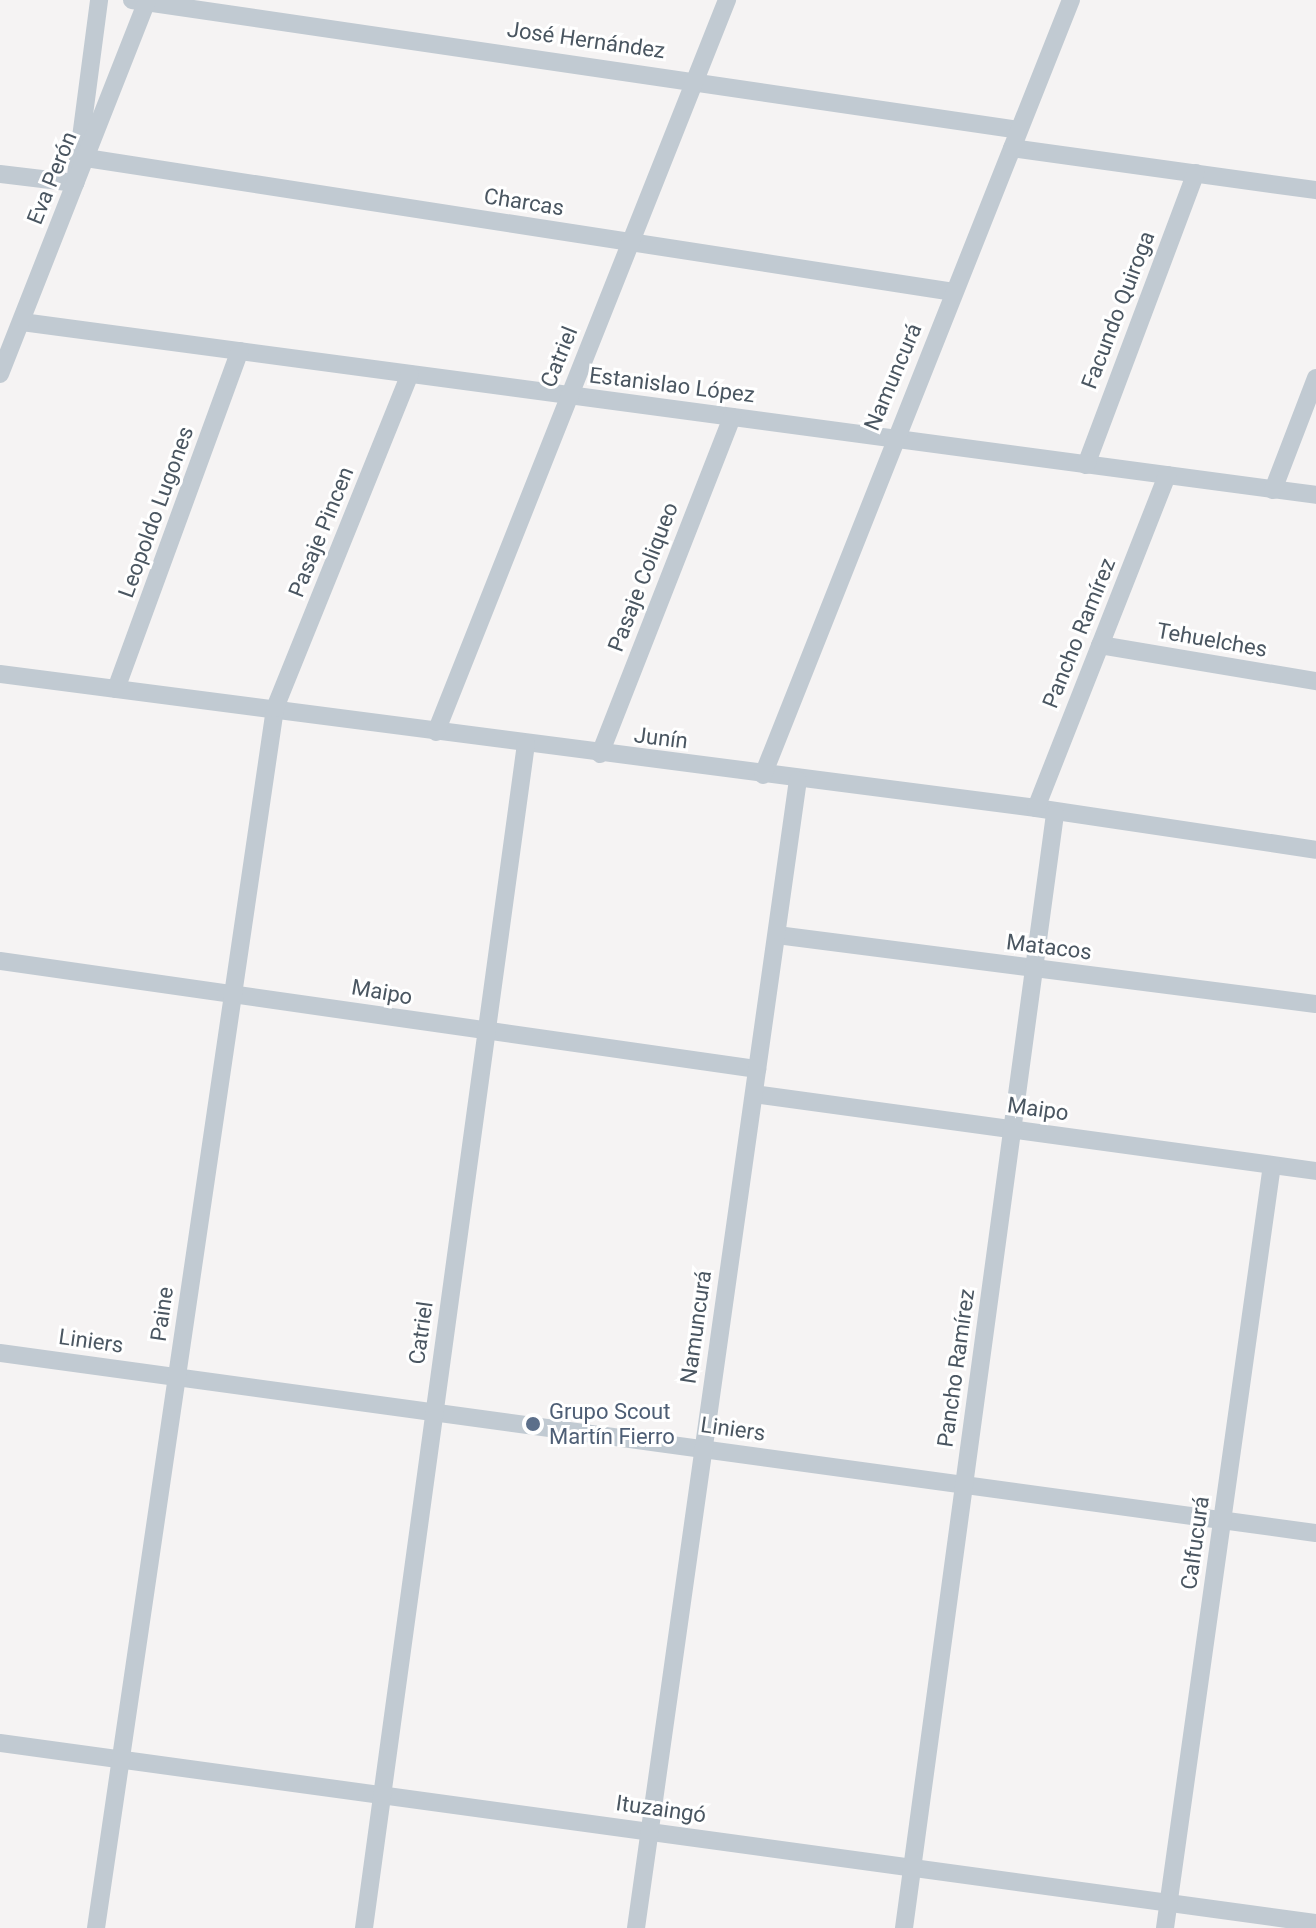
<!DOCTYPE html>
<html>
<head>
<meta charset="utf-8">
<style>
  body { margin:0 }
  #map { position:relative; width:1316px; height:1928px; overflow:hidden; background:#f5f3f3; font-family:Roboto,sans-serif }
  div>[style] { position:absolute }
  [style*='--x'] { left:calc(var(--x)*1px); top:calc(var(--y)*1px); width:calc(var(--w)*1px); rotate:calc(var(--a)*1deg) }
  .street>* { height:18px; margin:-9px; padding:0 9px; transform-origin:9px; border-radius:9px; background:#c1cad2 }
  .dots>* { width:22px; height:22px; translate:-50% -50%; box-sizing:border-box; border:4px solid #fff; border-radius:50% }
  span { translate:-50% -50%; white-space:nowrap; text-align:center; line-height:1.15; -webkit-text-stroke:6px #fff; paint-order:stroke }
  .street-label { font-size:22px; color:#4a5661 }
  .service-label { font-size:22px; color:#4e5e75 }
  .left { translate:0 -50%; text-align:left }
</style>
</head>
<body>
<div id="map">
  <div class="street">
    <i style="--x:132;--y:0;--w:896;--a:8.34"></i>
    <i style="--x:1012;--y:148;--w:307;--a:7.9"></i>
    <i style="--x:86;--y:158;--w:878;--a:8.78"></i>
    <i style="--x:0;--y:174;--w:76;--a:6.8"></i>
    <i style="--x:75;--y:183;--w:185;--a:-82.5"></i>
    <i style="--x:22;--y:322;--w:1306;--a:7.61"></i>
    <i style="--x:0;--y:374;--w:402;--a:-68.5"></i>
    <i style="--x:1086;--y:465;--w:312;--a:-69.4"></i>
    <i style="--x:1273;--y:490;--w:120;--a:-69"></i>
    <i style="--x:1100;--y:645;--w:219;--a:9.5"></i>
    <i style="--x:0;--y:674;--w:1045;--a:7.37"></i>
    <i style="--x:1036;--y:808;--w:283;--a:8.5"></i>
    <i style="--x:116;--y:689;--w:360;--a:-69.9"></i>
    <i style="--x:436;--y:732;--w:788;--a:-68.32"></i>
    <i style="--x:600;--y:754;--w:362;--a:-68.6"></i>
    <i style="--x:763;--y:775;--w:834;--a:-68.33"></i>
    <i style="--x:1036;--y:808;--w:358;--a:-68.5"></i>
    <i style="--x:777;--y:935;--w:543;--a:7.3"></i>
    <i style="--x:0;--y:961;--w:765;--a:8.12"></i>
    <i style="--x:754;--y:1094;--w:567;--a:7.8"></i>
    <i style="--x:0;--y:1353;--w:1328;--a:7.79"></i>
    <i style="--x:0;--y:1743;--w:1328;--a:7.79"></i>
    <i style="--x:96;--y:1928;--w:1233;--a:-81.65"></i>
    <i style="--x:275;--y:708;--w:360;--a:-68"></i>
    <i style="--x:364;--y:1928;--w:1195;--a:-82.21"></i>
    <i style="--x:636;--y:1928;--w:1159;--a:-81.97"></i>
    <i style="--x:904;--y:1928;--w:1124;--a:-82.28"></i>
    <i style="--x:1165;--y:1928;--w:770;--a:-82.02"></i>
  </div>
  <div class="dots">
    <i style="left:533px;top:1424px;background:#5c6f8a"></i>
  </div>
  <div class="street-label">
    <span style="left:586px;top:40px;rotate:8deg">José Hernández</span>
    <span style="left:52px;top:178px;rotate:-68deg">Eva Perón</span>
    <span style="left:524px;top:202px;rotate:9deg">Charcas</span>
    <span style="left:1118px;top:310px;rotate:-69deg">Facundo Quiroga</span>
    <span style="left:559px;top:357px;rotate:-68deg">Catriel</span>
    <span style="left:893px;top:377px;rotate:-67deg">Namuncurá</span>
    <span style="left:672px;top:385px;rotate:7deg">Estanislao López</span>
    <span style="left:156px;top:512px;rotate:-70deg">Leopoldo Lugones</span>
    <span style="left:321px;top:532px;rotate:-68deg">Pasaje Pincen</span>
    <span style="left:643px;top:577px;rotate:-69deg">Pasaje Coliqueo</span>
    <span style="left:1079px;top:633px;rotate:-68deg">Pancho Ramírez</span>
    <span style="left:1212px;top:640px;rotate:10deg">Tehuelches</span>
    <span style="left:661px;top:738px;rotate:7deg">Junín</span>
    <span style="left:1049px;top:947px;rotate:7deg">Matacos</span>
    <span style="left:382px;top:992px;rotate:10deg">Maipo</span>
    <span style="left:1038px;top:1109px;rotate:8deg">Maipo</span>
    <span style="left:162px;top:1314px;rotate:-82deg">Paine</span>
    <span style="left:696px;top:1327px;rotate:-82deg">Namuncurá</span>
    <span style="left:421px;top:1333px;rotate:-82deg">Catriel</span>
    <span style="left:91px;top:1341px;rotate:8deg">Liniers</span>
    <span style="left:956px;top:1368px;rotate:-82deg">Pancho Ramírez</span>
    <span style="left:733px;top:1429px;rotate:8deg">Liniers</span>
    <span style="left:1195px;top:1543px;rotate:-82deg">Calfucurá</span>
    <span style="left:661px;top:1809px;rotate:8deg">Ituzaingó</span>
  </div>
  <div class="service-label">
    <span class="left" style="left:549px;top:1424px">Grupo Scout<br>Martín Fierro</span>
  </div>
</div>
</body>
</html>
